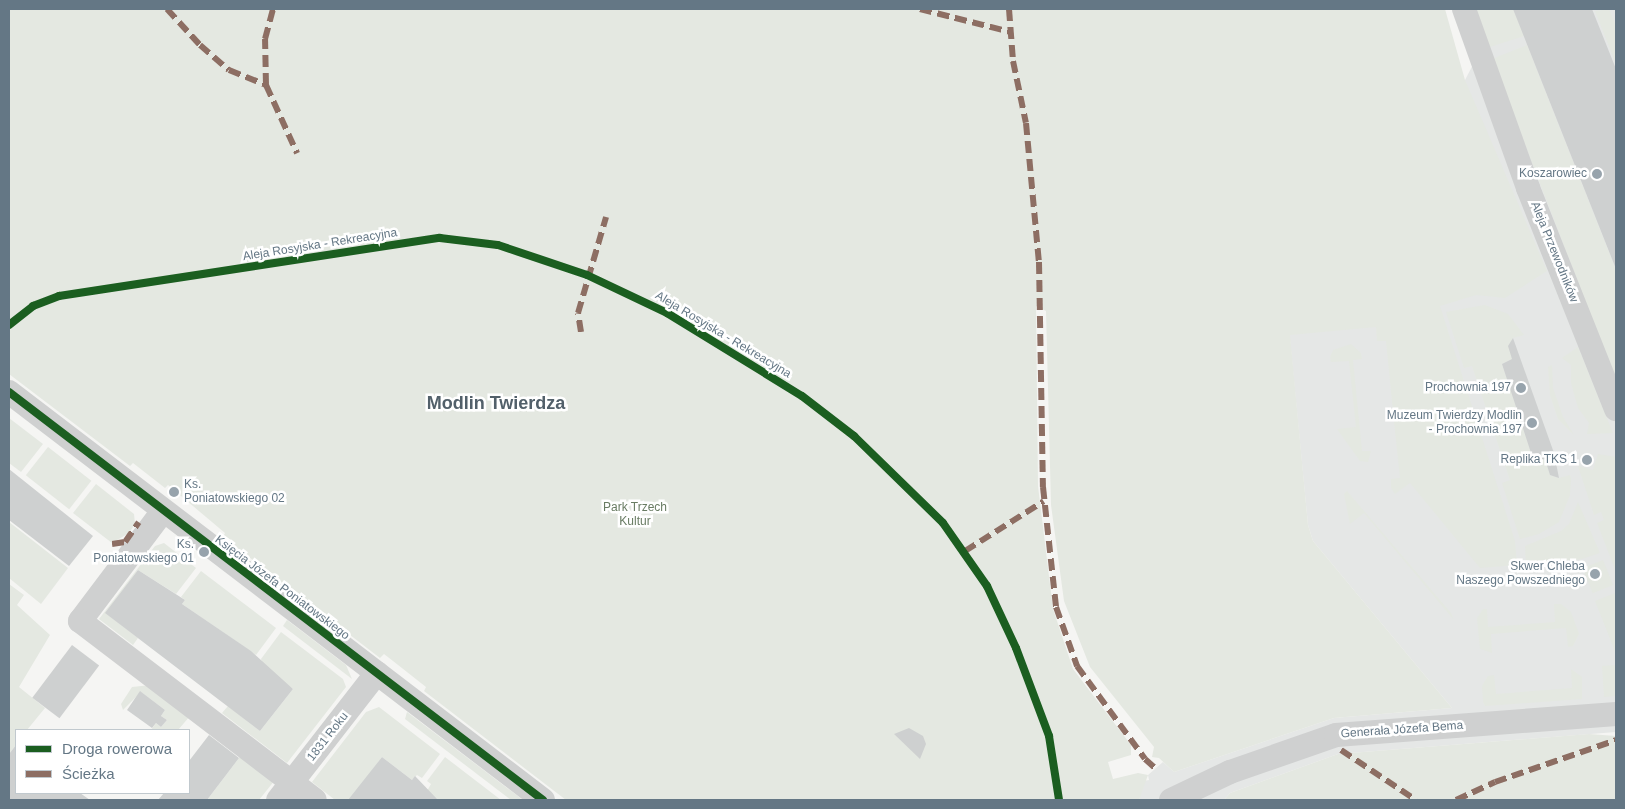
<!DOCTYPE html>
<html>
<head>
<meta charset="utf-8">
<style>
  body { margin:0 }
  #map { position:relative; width:1625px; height:809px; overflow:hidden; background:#f5f5f3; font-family:Arial,sans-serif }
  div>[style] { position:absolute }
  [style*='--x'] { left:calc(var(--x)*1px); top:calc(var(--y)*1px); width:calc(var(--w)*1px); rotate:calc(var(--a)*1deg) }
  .built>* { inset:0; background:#e5e7e6 }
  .green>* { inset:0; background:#e4e8e1; transform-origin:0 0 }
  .building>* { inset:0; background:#ced0d0; transform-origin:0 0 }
  .street>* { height:24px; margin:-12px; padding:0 12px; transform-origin:12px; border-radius:12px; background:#cfd0d0 }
  .quiet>* { height:6px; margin-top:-3px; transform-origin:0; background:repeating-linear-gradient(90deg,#8d6e63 0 12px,transparent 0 18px) }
  .cycleway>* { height:8px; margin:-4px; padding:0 4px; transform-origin:4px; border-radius:4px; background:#1b5e20 }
  .dots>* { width:14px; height:14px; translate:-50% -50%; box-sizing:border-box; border:2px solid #fff; border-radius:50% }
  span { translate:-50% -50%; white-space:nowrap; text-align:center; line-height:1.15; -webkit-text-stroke:5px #fff; paint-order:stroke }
  .poi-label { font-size:12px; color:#647785 }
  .right { translate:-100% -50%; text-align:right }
  .left { translate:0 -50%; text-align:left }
  .street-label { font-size:12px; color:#647785 }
  .park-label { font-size:12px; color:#697c63 }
  .district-label { font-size:18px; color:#52606a; font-weight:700 }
  .frame { position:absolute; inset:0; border:10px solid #647785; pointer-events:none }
  .legend { position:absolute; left:15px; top:729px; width:175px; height:65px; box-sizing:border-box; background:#fff; border:1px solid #c1c9ce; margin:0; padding:6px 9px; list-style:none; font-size:15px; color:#647785 }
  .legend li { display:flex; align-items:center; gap:10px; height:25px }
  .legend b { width:25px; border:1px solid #c1c9ce }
</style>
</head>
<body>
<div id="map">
  <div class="built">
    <i style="clip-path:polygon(1475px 9px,1616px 9px,1616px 732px,1338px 754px,1230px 793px,1224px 800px,1139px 800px,1143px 781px,1149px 780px,1148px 775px,1163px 762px,1174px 772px,1334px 718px,1452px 708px,1313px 541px,1308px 525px,1278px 216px,1408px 108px,1465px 80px,1479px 53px)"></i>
  </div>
  <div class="green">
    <i style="clip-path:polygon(9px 9px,1445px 9px,1465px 80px,1547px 271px,1505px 298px,1476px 295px,1440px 306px,1515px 541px,1517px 565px,1480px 568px,1410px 483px,1395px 494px,1391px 488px,1391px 479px,1400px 478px,1395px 431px,1386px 341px,1377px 341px,1376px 327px,1290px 335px,1308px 525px,1313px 541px,1452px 708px,1334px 718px,1174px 772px,1159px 758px,1152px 757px,1154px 747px,1090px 667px,1064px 601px,1051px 505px,1046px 311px,1036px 306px,1038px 486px,1053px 609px,1073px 669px,1131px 745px,1131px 755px,1108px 762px,1113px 779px,1138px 773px,1148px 775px,1139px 800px,566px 800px,424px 691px,426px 687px,393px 661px,384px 654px,380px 658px,223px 537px,225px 533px,168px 485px,165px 488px,133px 463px,130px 466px,9px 374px)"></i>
    <i style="clip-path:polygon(1475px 9px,1513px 9px,1524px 36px,1490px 47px)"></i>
    <i style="clip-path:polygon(1609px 9px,1616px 26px,1616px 64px,1595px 11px)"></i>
    <i style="clip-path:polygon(1527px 45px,1616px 270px,1616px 381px,1492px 59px)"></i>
    <i style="clip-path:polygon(1485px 305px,1508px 314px,1524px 335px,1513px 338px,1512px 359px,1502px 364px,1534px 461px,1545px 459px,1550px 475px,1559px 478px,1570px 475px,1571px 479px,1570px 495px,1559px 522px,1539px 534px,1520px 539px,1502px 483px,1510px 480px,1472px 366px,1464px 368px,1446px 312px)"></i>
    <i style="clip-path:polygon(1351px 344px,1361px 353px,1362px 359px,1353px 360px,1362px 451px,1371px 451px,1368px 462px,1360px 461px,1337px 429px,1356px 427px,1349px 361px,1331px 362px,1330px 357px,1333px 350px)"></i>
    <i style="clip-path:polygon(1578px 347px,1613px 433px,1587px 434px,1589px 423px,1578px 408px,1571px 383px,1571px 365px,1562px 358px)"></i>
    <i style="clip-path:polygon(1552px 365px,1553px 388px,1563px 417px,1574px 435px,1558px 419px,1550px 395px,1548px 367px)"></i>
    <i style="clip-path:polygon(9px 418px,43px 444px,21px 472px,9px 463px)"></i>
    <i style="left:48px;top:447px;width:55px;height:36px;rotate:38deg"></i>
    <i style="clip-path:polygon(1598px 454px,1616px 457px,1616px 572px,1597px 523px,1604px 520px,1601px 512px,1594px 515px,1578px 466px,1593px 470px)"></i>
    <i style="clip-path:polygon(96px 484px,134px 514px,135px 524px,129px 533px,112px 543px,73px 513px)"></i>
    <i style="clip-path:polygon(1347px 491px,1451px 613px,1454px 620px,1364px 513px,1350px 524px,1344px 494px)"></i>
    <i style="clip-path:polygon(1578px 502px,1600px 553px,1582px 559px,1526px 565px,1525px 546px,1561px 531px,1569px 524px)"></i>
    <i style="clip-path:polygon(9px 522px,68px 568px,41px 604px,9px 578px)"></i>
    <i style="clip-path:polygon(164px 543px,196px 568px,176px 594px,138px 570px,106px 613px,138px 638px,133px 645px,99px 619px,155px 546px)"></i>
    <i style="left:1603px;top:560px;width:27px;height:22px;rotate:68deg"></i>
    <i style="clip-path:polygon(201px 571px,276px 628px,256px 655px,182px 604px,185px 600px,181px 597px)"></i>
    <i style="clip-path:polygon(9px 584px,24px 595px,17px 605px,50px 635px,19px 687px,45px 708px,27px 730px,16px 730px,16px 745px,9px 754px)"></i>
    <i style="clip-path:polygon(1615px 593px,1616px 596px,1616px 654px,1595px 601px)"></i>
    <i style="clip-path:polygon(1554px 604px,1561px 604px,1571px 612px,1579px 634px,1573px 646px,1568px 647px,1566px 628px,1491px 634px,1492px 653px,1480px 649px,1477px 618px,1483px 609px,1487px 609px,1488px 627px,1555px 622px)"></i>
    <i style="clip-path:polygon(287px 620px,346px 665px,352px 679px,283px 626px)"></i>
    <i style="clip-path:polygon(281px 632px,343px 679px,346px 687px,287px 763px,222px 713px,228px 706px,260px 731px,293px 689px,263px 666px,261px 659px)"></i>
    <i style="clip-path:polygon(1616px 665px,1616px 696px,1604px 697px,1602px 666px)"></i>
    <i style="clip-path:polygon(1571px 669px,1582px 677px,1582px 699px,1485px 706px,1483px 702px,1482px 686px,1488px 676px,1494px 675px,1496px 694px,1572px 688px)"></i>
    <i style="clip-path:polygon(151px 685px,190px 716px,178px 730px,151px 730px,156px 723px,161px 727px,167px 720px,161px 716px,165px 710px,141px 692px,123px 710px,121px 704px,132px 687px)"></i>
    <i style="clip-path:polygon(379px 707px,440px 754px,422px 778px,417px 775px,412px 780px,382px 757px,350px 800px,335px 800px,312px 782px,366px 712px)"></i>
    <i style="clip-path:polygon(407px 712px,523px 800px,511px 800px,405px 719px)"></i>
    <i style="clip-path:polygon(1589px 734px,1616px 736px,1616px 800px,1224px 800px,1230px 793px,1338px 754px)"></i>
    <i style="clip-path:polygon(242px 754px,275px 780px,259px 800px,207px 800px)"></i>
    <i style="clip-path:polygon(445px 757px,501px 800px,438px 800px,427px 791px,431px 784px,427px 781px)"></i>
  </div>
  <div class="building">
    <i style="clip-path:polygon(1513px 9px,1592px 9px,1616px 69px,1616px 269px)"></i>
    <i style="clip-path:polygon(1513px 338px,1554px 453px,1559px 478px,1550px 475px,1545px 459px,1534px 462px,1502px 364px,1512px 359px,1508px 346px)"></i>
    <i style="clip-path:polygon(9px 469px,93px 536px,69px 566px,9px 520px)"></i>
    <i style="clip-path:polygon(138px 570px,185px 600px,182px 604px,251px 651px,293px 689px,260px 731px,105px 613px)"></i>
    <i style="left:72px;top:645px;width:34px;height:66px;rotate:37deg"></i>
    <i style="clip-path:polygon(140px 691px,165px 710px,161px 716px,167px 720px,161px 727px,156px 723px,152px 728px,127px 710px)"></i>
    <i style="clip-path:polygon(909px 728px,923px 736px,926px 744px,920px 759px,894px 734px)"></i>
    <i style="clip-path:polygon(209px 735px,239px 758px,207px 800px,158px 800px,164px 793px,189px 793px,189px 761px)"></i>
    <i style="clip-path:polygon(16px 745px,16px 793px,80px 793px,90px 800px,9px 800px,9px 754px)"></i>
    <i style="clip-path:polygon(382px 757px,412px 780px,415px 776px,438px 800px,348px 800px)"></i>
  </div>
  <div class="street">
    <i style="--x:1464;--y:9;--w:190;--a:70.3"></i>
    <i style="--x:1528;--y:188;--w:238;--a:68.3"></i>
    <i style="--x:9;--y:392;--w:672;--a:37.38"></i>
    <i style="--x:163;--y:511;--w:138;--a:127"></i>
    <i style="--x:80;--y:621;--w:295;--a:37.3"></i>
    <i style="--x:278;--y:800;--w:161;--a:-52.1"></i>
    <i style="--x:1171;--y:800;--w:65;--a:-25.4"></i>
    <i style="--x:1230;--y:772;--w:112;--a:-19.2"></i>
    <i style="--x:1336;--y:735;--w:281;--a:-4.3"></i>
  </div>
  <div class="quiet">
    <i style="--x:167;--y:9;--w:49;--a:47.5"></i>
    <i style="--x:200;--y:45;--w:38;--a:41"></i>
    <i style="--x:229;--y:70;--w:40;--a:22"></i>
    <i style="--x:266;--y:85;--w:75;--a:65.5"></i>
    <i style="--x:920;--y:9;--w:94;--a:14.2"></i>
    <i style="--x:1009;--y:9;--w:52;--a:85.6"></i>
    <i style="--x:1013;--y:61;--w:63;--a:78.2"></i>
    <i style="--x:1026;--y:123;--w:140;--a:84.7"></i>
    <i style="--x:1039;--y:262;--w:225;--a:89"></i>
    <i style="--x:1043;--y:487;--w:121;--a:83.8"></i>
    <i style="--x:1056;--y:607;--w:63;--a:70.4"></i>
    <i style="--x:1077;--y:666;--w:115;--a:53.8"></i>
    <i style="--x:1145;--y:759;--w:15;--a:42"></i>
    <i style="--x:266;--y:85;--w:46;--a:-91.2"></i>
    <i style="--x:265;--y:39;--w:31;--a:-75"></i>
    <i style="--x:581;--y:332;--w:19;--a:-99"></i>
    <i style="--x:578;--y:313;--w:100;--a:-73.7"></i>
    <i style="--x:112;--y:544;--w:13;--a:-9"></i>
    <i style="--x:125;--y:542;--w:24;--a:-55"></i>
    <i style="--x:965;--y:551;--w:93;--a:-32.3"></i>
    <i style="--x:1341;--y:750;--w:90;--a:33.7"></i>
    <i style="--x:1456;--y:800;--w:43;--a:-24.8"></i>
    <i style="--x:1495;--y:782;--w:128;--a:-19.1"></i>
  </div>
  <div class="cycleway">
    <i style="--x:9;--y:325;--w:31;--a:-38"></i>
    <i style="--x:33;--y:306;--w:28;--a:-21"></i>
    <i style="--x:59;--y:296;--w:385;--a:-8.7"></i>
    <i style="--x:440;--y:238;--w:58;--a:6.9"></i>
    <i style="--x:498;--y:245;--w:94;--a:18.6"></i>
    <i style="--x:587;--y:275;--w:89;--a:25.4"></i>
    <i style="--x:667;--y:313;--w:158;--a:31.6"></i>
    <i style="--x:802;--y:396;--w:66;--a:37.6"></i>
    <i style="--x:854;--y:436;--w:124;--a:44.3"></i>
    <i style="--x:943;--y:523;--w:77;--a:55.1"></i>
    <i style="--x:987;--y:586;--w:68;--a:64.9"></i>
    <i style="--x:1016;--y:648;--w:94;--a:69.4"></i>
    <i style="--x:1049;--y:736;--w:65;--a:81.1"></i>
    <i style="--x:9;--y:392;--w:672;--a:37.38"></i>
  </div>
  <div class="dots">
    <i style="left:1597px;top:174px;background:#97a3ac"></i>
    <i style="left:1521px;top:388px;background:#97a3ac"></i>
    <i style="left:1532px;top:423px;background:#97a3ac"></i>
    <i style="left:1587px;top:460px;background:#97a3ac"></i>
    <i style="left:174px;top:492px;background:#97a3ac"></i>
    <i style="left:204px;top:552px;background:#97a3ac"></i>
    <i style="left:1595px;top:574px;background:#97a3ac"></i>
  </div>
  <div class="poi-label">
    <span class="right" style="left:1587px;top:174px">Koszarowiec</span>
    <span class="right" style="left:1511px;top:388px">Prochownia 197</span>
    <span class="right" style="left:1522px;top:423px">Muzeum Twierdzy Modlin<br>- Prochownia 197</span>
    <span class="right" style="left:1577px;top:460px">Replika TKS 1</span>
    <span class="left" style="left:184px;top:492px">Ks.<br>Poniatowskiego 02</span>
    <span class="right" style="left:194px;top:552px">Ks.<br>Poniatowskiego 01</span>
    <span class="right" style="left:1585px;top:574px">Skwer Chleba<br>Naszego Powszedniego</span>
  </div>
  <div class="street-label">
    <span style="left:320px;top:245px;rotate:-9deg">Aleja Rosyjska - Rekreacyjna</span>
    <span style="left:1554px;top:252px;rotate:68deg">Aleja Przewodników</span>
    <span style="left:723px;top:335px;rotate:31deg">Aleja Rosyjska - Rekreacyjna</span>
    <span style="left:282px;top:588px;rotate:37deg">Księcia Józefa Poniatowskiego</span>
    <span style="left:1402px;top:730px;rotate:-4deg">Generała Józefa Bema</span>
    <span style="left:328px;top:737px;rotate:-52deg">1831 Roku</span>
  </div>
  <div class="park-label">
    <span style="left:635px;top:515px">Park Trzech<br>Kultur</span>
  </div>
  <div class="district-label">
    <span style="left:496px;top:403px">Modlin Twierdza</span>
  </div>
  <div class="frame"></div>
  <ul class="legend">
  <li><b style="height:6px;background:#1b5e20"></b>Droga rowerowa</li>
  <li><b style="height:6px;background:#8d6e63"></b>Ścieżka</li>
  </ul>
</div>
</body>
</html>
